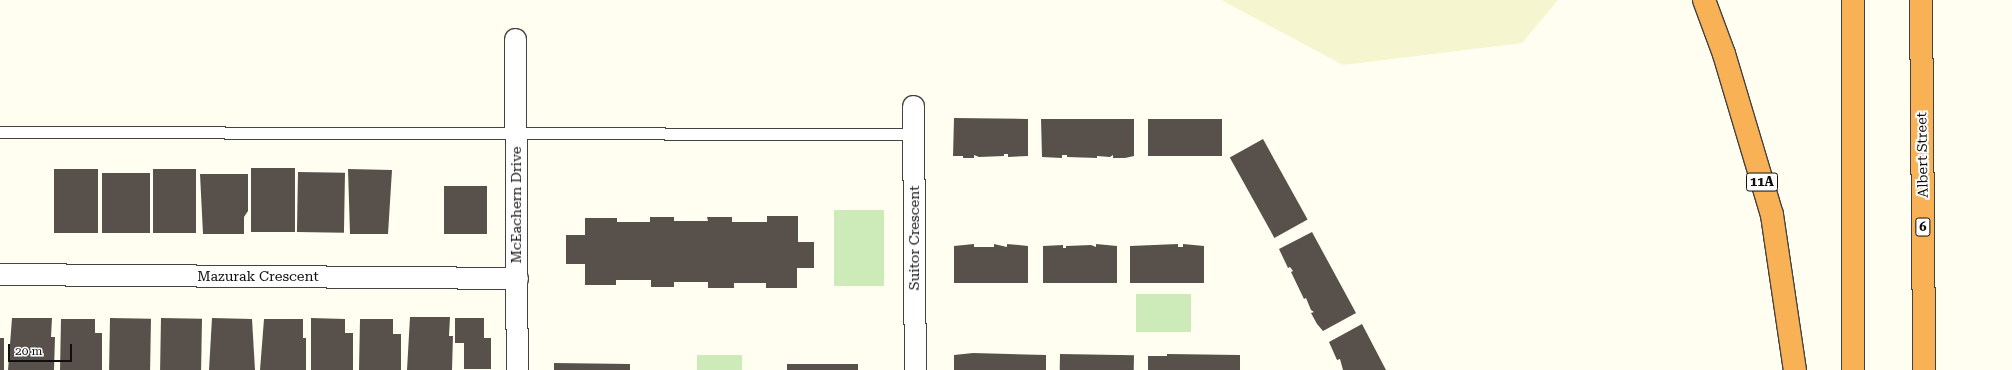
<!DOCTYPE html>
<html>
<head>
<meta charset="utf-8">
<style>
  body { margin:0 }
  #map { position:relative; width:2012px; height:370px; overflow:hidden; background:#fffef1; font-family:"Roboto Serif",serif }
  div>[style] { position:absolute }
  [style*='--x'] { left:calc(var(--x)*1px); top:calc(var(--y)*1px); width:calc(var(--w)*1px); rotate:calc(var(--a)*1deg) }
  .farmland>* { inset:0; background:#f5f6cf }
  .green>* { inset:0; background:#cdebb8; transform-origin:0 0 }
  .building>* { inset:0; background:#58514b; transform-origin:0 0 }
  .roads { filter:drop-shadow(1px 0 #424242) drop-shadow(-1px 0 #424242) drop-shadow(0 1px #424242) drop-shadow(0 -1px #424242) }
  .service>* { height:11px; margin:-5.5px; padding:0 5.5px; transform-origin:5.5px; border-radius:5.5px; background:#fff }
  .minor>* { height:21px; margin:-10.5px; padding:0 10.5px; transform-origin:10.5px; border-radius:10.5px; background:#fff }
  .motorway>* { height:22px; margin:-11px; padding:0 11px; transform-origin:11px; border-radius:11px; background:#f9b155 }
  span { translate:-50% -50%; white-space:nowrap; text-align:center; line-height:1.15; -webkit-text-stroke:4px #fff; paint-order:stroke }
  .shield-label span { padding:1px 3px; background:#fff; border:1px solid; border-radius:3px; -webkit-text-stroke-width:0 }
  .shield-label { font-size:13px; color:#0f0f0f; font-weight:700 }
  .street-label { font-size:14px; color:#0f0f0f }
  .scale { position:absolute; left:8px; top:344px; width:64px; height:18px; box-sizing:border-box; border:2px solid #0f0f0f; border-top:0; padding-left:5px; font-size:12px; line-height:14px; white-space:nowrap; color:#0f0f0f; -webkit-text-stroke:3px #fff; paint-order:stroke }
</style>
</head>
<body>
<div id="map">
  <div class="farmland">
    <i style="clip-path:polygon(1221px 0,1558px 0,1522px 43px,1343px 65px)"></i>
  </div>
  <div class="green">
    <i style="left:834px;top:210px;width:50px;height:76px"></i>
    <i style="left:1136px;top:294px;width:55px;height:38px"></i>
    <i style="left:697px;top:355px;width:45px;height:15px"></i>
  </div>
  <div class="building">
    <i style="clip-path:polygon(954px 118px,1028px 119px,1028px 156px,1008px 157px,1008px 154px,1004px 154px,1004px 156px,979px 157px,974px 155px,974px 158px,963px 158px,963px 156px,953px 156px)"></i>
    <i style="clip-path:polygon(1041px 119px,1134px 119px,1134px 156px,1125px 158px,1113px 158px,1113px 155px,1110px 157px,1097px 156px,1097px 158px,1067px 157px,1067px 155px,1062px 155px,1062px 158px,1042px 157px)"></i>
    <i style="left:1148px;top:119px;width:74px;height:37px"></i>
    <i style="left:1263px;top:139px;width:92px;height:38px;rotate:61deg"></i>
    <i style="left:251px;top:168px;width:44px;height:64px"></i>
    <i style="left:54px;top:169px;width:44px;height:64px"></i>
    <i style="left:153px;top:169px;width:43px;height:64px"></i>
    <i style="clip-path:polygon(348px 169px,392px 170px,388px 234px,350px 234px)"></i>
    <i style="left:298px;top:172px;width:47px;height:60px;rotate:1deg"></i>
    <i style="left:102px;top:173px;width:48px;height:60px"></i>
    <i style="clip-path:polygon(200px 174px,248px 174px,248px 211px,244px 217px,244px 234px,203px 234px)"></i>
    <i style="left:444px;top:186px;width:43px;height:48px"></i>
    <i style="clip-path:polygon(767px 216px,798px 216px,798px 242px,814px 242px,814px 268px,797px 268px,797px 288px,766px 288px,766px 283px,734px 283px,734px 288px,708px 288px,708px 282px,674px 282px,674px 287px,651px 287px,651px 280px,616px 280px,616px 285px,585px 285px,585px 264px,566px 264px,566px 235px,585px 235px,585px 218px,617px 218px,617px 222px,650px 222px,650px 217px,674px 217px,674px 221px,708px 221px,707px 217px,732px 217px,732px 222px,767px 222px)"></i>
    <i style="clip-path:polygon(1312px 232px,1356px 313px,1323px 331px,1317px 324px,1311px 313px,1314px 312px,1311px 310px,1306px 298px,1304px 299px,1291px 272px,1293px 271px,1290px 267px,1288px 268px,1279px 249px)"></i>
    <i style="clip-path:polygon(974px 244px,974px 247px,994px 247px,994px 244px,1007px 247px,1007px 244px,1028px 246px,1028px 283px,954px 283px,954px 246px)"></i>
    <i style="clip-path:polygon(1096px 244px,1117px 246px,1117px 283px,1043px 283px,1043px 246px,1063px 245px,1063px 248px,1066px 248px,1066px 246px,1091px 245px,1096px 247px)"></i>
    <i style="clip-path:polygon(1178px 244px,1178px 247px,1183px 247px,1183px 244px,1204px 246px,1204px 283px,1130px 283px,1130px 246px)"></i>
    <i style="clip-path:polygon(410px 317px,450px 317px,449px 336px,453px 336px,452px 370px,407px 370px)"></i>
    <i style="clip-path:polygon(12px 318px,52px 318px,51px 337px,55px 337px,54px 370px,8px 370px)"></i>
    <i style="left:110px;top:318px;width:41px;height:52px;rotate:1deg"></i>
    <i style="left:161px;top:318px;width:41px;height:52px;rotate:1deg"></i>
    <i style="clip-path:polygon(212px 318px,252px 319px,255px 370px,209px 370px)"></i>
    <i style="clip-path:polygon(311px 318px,345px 319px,345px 333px,353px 333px,353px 370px,311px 370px)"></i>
    <i style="clip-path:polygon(455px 318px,484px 318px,484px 338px,491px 338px,491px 369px,464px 369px,464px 343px,455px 343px)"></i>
    <i style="clip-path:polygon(61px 319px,95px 319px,95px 333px,102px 333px,102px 370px,60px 370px)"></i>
    <i style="clip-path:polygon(264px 319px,303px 319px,303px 338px,306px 338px,306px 370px,260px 370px)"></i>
    <i style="clip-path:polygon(360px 319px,393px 319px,393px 334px,401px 334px,401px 370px,359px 370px)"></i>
    <i style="clip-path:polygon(1362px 324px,1386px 370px,1343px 370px,1340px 359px,1337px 360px,1329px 342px)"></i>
    <i style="left:0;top:338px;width:4px;height:32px"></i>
    <i style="clip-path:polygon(973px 353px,1046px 355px,1046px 370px,954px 370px,954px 355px)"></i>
    <i style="left:1060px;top:354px;width:74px;height:16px;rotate:1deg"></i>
    <i style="clip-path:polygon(1167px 354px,1240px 355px,1240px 370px,1148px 370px,1148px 356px,1167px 356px)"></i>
    <i style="clip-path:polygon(554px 363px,630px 364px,630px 370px,554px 370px)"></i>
    <i style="left:787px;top:364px;width:71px;height:6px"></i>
  </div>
  <div class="roads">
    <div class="service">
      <i style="--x:0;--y:132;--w:914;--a:0.13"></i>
    </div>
    <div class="minor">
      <i style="--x:515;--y:39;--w:331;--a:89.7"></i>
      <i style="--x:913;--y:106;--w:264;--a:89.6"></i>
      <i style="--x:0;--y:274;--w:517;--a:0.44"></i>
    </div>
    <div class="motorway">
      <i style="--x:1704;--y:0;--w:58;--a:69.7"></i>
      <i style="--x:1724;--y:54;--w:168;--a:73.4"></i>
      <i style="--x:1772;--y:215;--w:157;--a:81.6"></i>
      <i style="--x:1921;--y:0;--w:370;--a:89.5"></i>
      <i style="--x:1853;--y:370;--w:370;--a:-90"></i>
    </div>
  </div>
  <div class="shield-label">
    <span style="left:1762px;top:182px">11A</span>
    <span style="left:1923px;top:227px">6</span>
  </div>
  <div class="street-label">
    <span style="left:1922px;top:155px;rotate:-91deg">Albert Street</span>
    <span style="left:516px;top:205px;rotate:-90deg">McEachern Drive</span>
    <span style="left:914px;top:238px;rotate:-90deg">Suitor Crescent</span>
    <span style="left:258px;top:276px">Mazurak Crescent</span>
  </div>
  <div class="scale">20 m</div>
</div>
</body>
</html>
